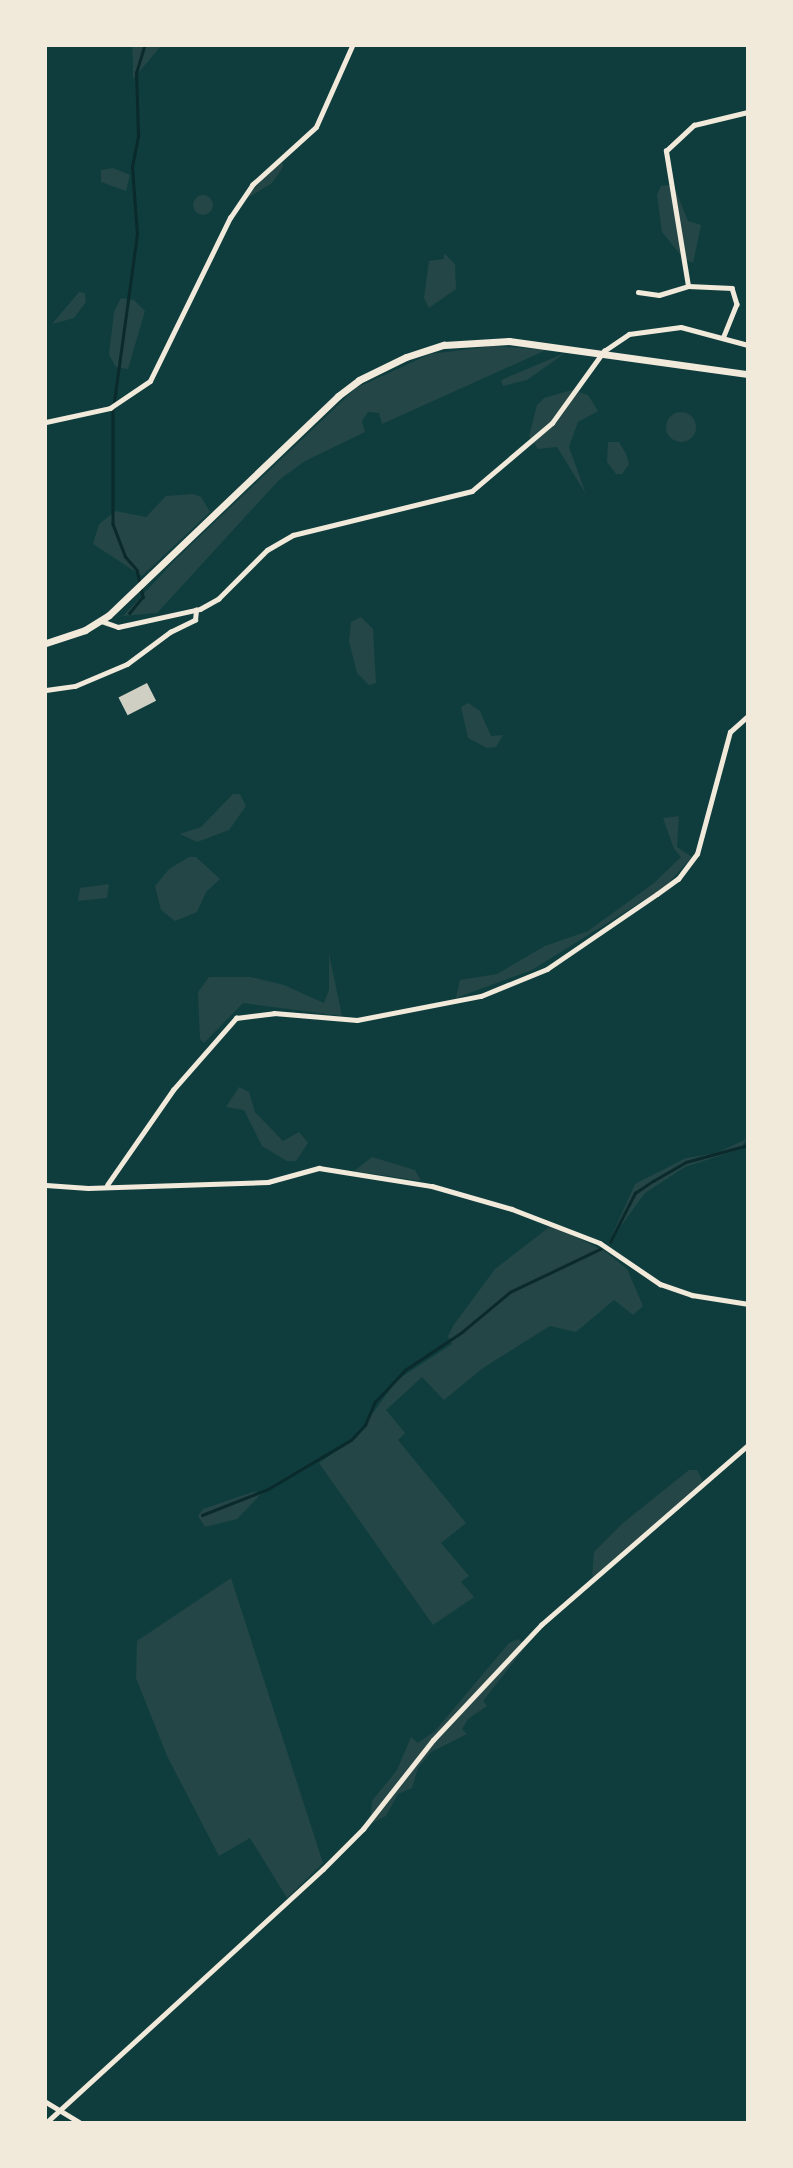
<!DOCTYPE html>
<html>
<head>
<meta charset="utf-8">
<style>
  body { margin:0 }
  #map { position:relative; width:793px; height:2168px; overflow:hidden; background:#0f3d3e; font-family:Overpass,sans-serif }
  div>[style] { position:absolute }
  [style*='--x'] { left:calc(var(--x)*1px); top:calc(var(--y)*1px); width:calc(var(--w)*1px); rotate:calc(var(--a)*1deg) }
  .green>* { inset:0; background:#244646 }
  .round { border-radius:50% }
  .stream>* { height:2.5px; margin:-1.25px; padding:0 1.25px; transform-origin:1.25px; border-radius:1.25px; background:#0a2a2b }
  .building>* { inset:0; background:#cfcfc3; transform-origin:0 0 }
  .minor>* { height:4.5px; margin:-2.25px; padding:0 2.25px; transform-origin:2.25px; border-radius:2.25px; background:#f1e9da }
  .primary>* { height:7px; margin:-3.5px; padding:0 3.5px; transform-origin:3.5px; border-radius:3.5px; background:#f1e9da }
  span { translate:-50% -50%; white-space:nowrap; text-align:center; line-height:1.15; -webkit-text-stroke:6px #f1e9da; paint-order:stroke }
  .frame { position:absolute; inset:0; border:47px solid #f1e9da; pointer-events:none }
</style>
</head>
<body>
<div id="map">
  <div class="green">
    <i style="clip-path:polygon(132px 46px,161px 46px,133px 79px,133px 62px)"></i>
    <i style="clip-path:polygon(282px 159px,283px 167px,272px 183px,244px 200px)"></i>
    <i style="clip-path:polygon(113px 168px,130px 175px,126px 191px,101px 182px,101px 170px)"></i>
    <i style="clip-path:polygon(668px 185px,676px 191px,688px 221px,701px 225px,693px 263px,683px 258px,662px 232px,657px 195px,661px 186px)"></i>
    <i class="round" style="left:193px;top:195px;width:20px;height:20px"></i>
    <i style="clip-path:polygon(444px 253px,455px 264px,456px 289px,429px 308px,424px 298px,429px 261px,444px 259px)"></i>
    <i style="clip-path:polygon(79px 292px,85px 293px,86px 302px,74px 318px,52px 324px)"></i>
    <i style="clip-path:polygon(121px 298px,134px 300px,145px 311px,128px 369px,116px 367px,109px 355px,114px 312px)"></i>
    <i style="clip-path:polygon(494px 346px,546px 350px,382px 424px,379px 413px,368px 412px,362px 421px,365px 432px,305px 461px,279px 480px,157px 613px,123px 616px,176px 559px,356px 388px,430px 354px)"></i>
    <i style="clip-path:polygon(565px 353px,527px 380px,503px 386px,501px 380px)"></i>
    <i style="clip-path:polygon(572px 390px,588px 395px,598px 411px,578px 422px,569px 447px,586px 494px,557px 447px,538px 449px,529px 436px,537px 405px,544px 398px)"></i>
    <i class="round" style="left:666px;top:412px;width:30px;height:30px"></i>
    <i style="clip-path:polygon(608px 442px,619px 442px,626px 454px,629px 464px,622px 474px,616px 474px,607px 462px)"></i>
    <i style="clip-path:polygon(193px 494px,201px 497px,210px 512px,142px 576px,93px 544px,99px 524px,116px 511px,146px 517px,166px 496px)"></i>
    <i style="clip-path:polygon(361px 617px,373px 629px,376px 683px,369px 685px,357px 673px,349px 641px,351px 622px)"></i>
    <i style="clip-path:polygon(468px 703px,480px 711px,491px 736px,503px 735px,496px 747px,487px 748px,468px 738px,461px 707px)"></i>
    <i style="clip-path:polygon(233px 794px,240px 794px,246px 806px,229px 830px,197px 842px,180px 834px,201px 827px)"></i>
    <i style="clip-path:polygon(679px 816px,677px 847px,692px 857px,665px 887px,532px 970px,456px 998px,460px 980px,497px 974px,545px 946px,588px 931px,654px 883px,681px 857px,674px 849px,663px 818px)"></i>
    <i style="clip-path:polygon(189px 857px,196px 857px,220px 879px,206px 892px,197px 912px,175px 921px,161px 910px,155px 886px,169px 869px)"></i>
    <i style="clip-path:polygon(109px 884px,107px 898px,78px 901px,80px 888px)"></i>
    <i style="clip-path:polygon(329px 954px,342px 1016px,243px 1003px,204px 1043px,200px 1039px,198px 992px,209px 977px,251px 977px,284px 985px,324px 1003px,329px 990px)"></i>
    <i style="clip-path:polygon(239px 1087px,249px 1092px,255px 1112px,283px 1141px,299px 1132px,304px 1138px,308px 1143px,296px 1161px,287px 1161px,262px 1146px,244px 1110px,226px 1107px)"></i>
    <i style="clip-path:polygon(746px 1139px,741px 1149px,685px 1167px,645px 1193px,609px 1242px,635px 1184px,686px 1158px,717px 1153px)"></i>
    <i style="clip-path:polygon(372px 1157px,415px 1170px,421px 1181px,354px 1171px)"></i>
    <i style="clip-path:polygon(552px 1225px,606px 1252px,627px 1269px,643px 1306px,633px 1315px,614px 1300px,576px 1332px,550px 1326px,483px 1368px,444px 1400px,422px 1377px,386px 1410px,405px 1433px,398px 1440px,466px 1523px,441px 1543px,469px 1576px,461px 1582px,474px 1597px,433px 1625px,319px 1463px,354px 1439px,397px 1380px,452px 1344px,448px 1336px,453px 1326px,495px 1269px)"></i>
    <i style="clip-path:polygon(689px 1470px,697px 1470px,703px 1482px,592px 1578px,594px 1552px,623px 1523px)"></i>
    <i style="clip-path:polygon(253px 1492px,263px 1492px,237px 1519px,205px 1527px,198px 1516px,203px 1509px)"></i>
    <i style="clip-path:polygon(231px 1578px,323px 1863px,287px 1898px,250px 1838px,219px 1856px,167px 1756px,136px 1678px,137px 1641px)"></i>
    <i style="clip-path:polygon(518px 1639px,526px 1646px,483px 1701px,487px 1706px,468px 1719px,462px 1729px,467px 1734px,431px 1752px,418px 1768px,412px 1788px,398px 1794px,386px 1816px,370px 1824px,372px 1801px,397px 1770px,411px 1737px,418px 1743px,435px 1731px,509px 1643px)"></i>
  </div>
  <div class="stream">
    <i style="--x:114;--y:402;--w:169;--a:-82.2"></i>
    <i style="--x:137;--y:235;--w:68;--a:-94.2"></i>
    <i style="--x:132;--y:167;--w:33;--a:-79"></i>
    <i style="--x:138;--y:135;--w:62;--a:-91.8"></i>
    <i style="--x:136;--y:73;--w:28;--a:-73"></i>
    <i style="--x:113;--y:409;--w:115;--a:90"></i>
    <i style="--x:113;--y:524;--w:34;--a:69"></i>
    <i style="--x:125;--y:556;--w:18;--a:49"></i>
    <i style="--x:137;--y:570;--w:28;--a:77"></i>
    <i style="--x:143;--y:597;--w:21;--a:129"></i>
    <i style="--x:610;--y:1242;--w:55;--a:-63"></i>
    <i style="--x:635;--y:1193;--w:22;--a:-34"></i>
    <i style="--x:653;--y:1181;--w:38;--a:-30"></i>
    <i style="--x:686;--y:1162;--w:64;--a:-15.3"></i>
    <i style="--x:202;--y:1515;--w:71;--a:-21.5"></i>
    <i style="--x:268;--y:1489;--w:96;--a:-30.6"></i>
    <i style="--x:351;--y:1440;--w:21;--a:-47"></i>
    <i style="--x:365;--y:1425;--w:25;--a:-67"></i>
    <i style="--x:375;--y:1402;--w:44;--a:-46.8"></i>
    <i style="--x:405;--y:1370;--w:69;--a:-33.7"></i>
    <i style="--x:462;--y:1332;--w:62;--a:-39.8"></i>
    <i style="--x:510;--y:1292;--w:100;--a:-25.5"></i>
  </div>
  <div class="building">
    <i style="left:147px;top:683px;width:20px;height:32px;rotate:63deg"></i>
  </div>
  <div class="minor">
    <i style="--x:688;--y:286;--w:137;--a:-99.3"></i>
    <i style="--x:666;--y:151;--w:38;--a:-43"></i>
    <i style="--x:694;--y:125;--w:56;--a:-13.5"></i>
    <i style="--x:638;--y:292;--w:21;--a:8"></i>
    <i style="--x:659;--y:295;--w:30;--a:-17"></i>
    <i style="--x:688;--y:286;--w:44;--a:2.6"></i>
    <i style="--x:732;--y:288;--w:17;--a:73"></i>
    <i style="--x:737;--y:304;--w:35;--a:112"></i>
    <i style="--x:46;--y:422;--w:66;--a:-12.3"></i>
    <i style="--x:110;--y:408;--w:48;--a:-34"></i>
    <i style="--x:150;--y:381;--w:182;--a:-63.9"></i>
    <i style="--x:230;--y:218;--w:40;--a:-56"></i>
    <i style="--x:252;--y:185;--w:86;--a:-42.2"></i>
    <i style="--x:316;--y:127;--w:89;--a:-66"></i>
    <i style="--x:101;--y:621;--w:18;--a:19"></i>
    <i style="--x:118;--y:627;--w:84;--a:-12.4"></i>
    <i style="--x:200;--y:609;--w:21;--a:-29"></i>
    <i style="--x:218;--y:599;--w:69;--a:-45"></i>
    <i style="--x:267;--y:550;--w:30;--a:-30"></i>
    <i style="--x:293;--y:535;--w:184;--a:-13.8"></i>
    <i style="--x:472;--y:491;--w:105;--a:-40.4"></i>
    <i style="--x:552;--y:423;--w:89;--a:-54.2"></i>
    <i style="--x:604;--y:351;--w:30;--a:-34"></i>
    <i style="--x:629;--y:334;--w:52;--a:-7.7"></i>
    <i style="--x:681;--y:327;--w:69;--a:15"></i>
    <i style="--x:46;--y:690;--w:29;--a:-8"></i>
    <i style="--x:75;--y:686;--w:56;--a:-22.9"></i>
    <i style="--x:127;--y:664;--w:54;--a:-36.7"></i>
    <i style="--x:170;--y:632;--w:28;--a:-26"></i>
    <i style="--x:195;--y:620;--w:10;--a:-84"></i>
    <i style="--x:46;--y:1185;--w:42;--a:4.1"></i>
    <i style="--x:88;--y:1188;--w:180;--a:-1.9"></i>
    <i style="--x:268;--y:1182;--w:53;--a:-15.4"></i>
    <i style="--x:319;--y:1168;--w:114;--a:9.1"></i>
    <i style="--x:432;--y:1186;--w:83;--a:16"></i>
    <i style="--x:512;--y:1209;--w:94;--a:21.1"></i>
    <i style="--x:600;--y:1243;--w:73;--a:34.3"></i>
    <i style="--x:660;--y:1284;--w:34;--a:19"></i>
    <i style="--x:692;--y:1295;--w:57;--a:9.1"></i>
    <i style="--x:107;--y:1185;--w:116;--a:-55.2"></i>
    <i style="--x:173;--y:1090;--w:96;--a:-48.8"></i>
    <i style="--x:236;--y:1018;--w:38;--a:-7"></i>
    <i style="--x:274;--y:1013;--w:83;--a:4.8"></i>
    <i style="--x:357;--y:1020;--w:126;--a:-11"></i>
    <i style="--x:481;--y:996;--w:71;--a:-22.2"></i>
    <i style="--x:547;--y:969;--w:133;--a:-34.3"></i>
    <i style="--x:657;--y:894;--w:26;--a:-36"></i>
    <i style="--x:678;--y:879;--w:31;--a:-53"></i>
    <i style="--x:697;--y:854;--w:126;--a:-74.9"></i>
    <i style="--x:730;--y:732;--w:24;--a:-42"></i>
    <i style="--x:46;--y:2102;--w:39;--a:31"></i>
    <i style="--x:47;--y:2122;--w:374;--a:-42.5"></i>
    <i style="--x:323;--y:1869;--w:57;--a:-45"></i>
    <i style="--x:363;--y:1829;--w:113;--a:-51.8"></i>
    <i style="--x:433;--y:1740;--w:158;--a:-46.8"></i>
    <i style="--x:541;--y:1625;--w:274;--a:-41"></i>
  </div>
  <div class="primary">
    <i style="--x:46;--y:643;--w:41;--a:-18.4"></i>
    <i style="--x:85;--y:630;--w:28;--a:-32"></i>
    <i style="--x:109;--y:615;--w:317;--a:-43.7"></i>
    <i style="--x:338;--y:396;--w:26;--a:-37"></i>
    <i style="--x:359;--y:380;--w:52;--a:-26.1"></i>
    <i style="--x:406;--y:357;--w:40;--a:-18"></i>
    <i style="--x:444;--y:345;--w:65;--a:-3.5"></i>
    <i style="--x:509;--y:341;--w:241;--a:7.9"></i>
  </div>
  <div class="frame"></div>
</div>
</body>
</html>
